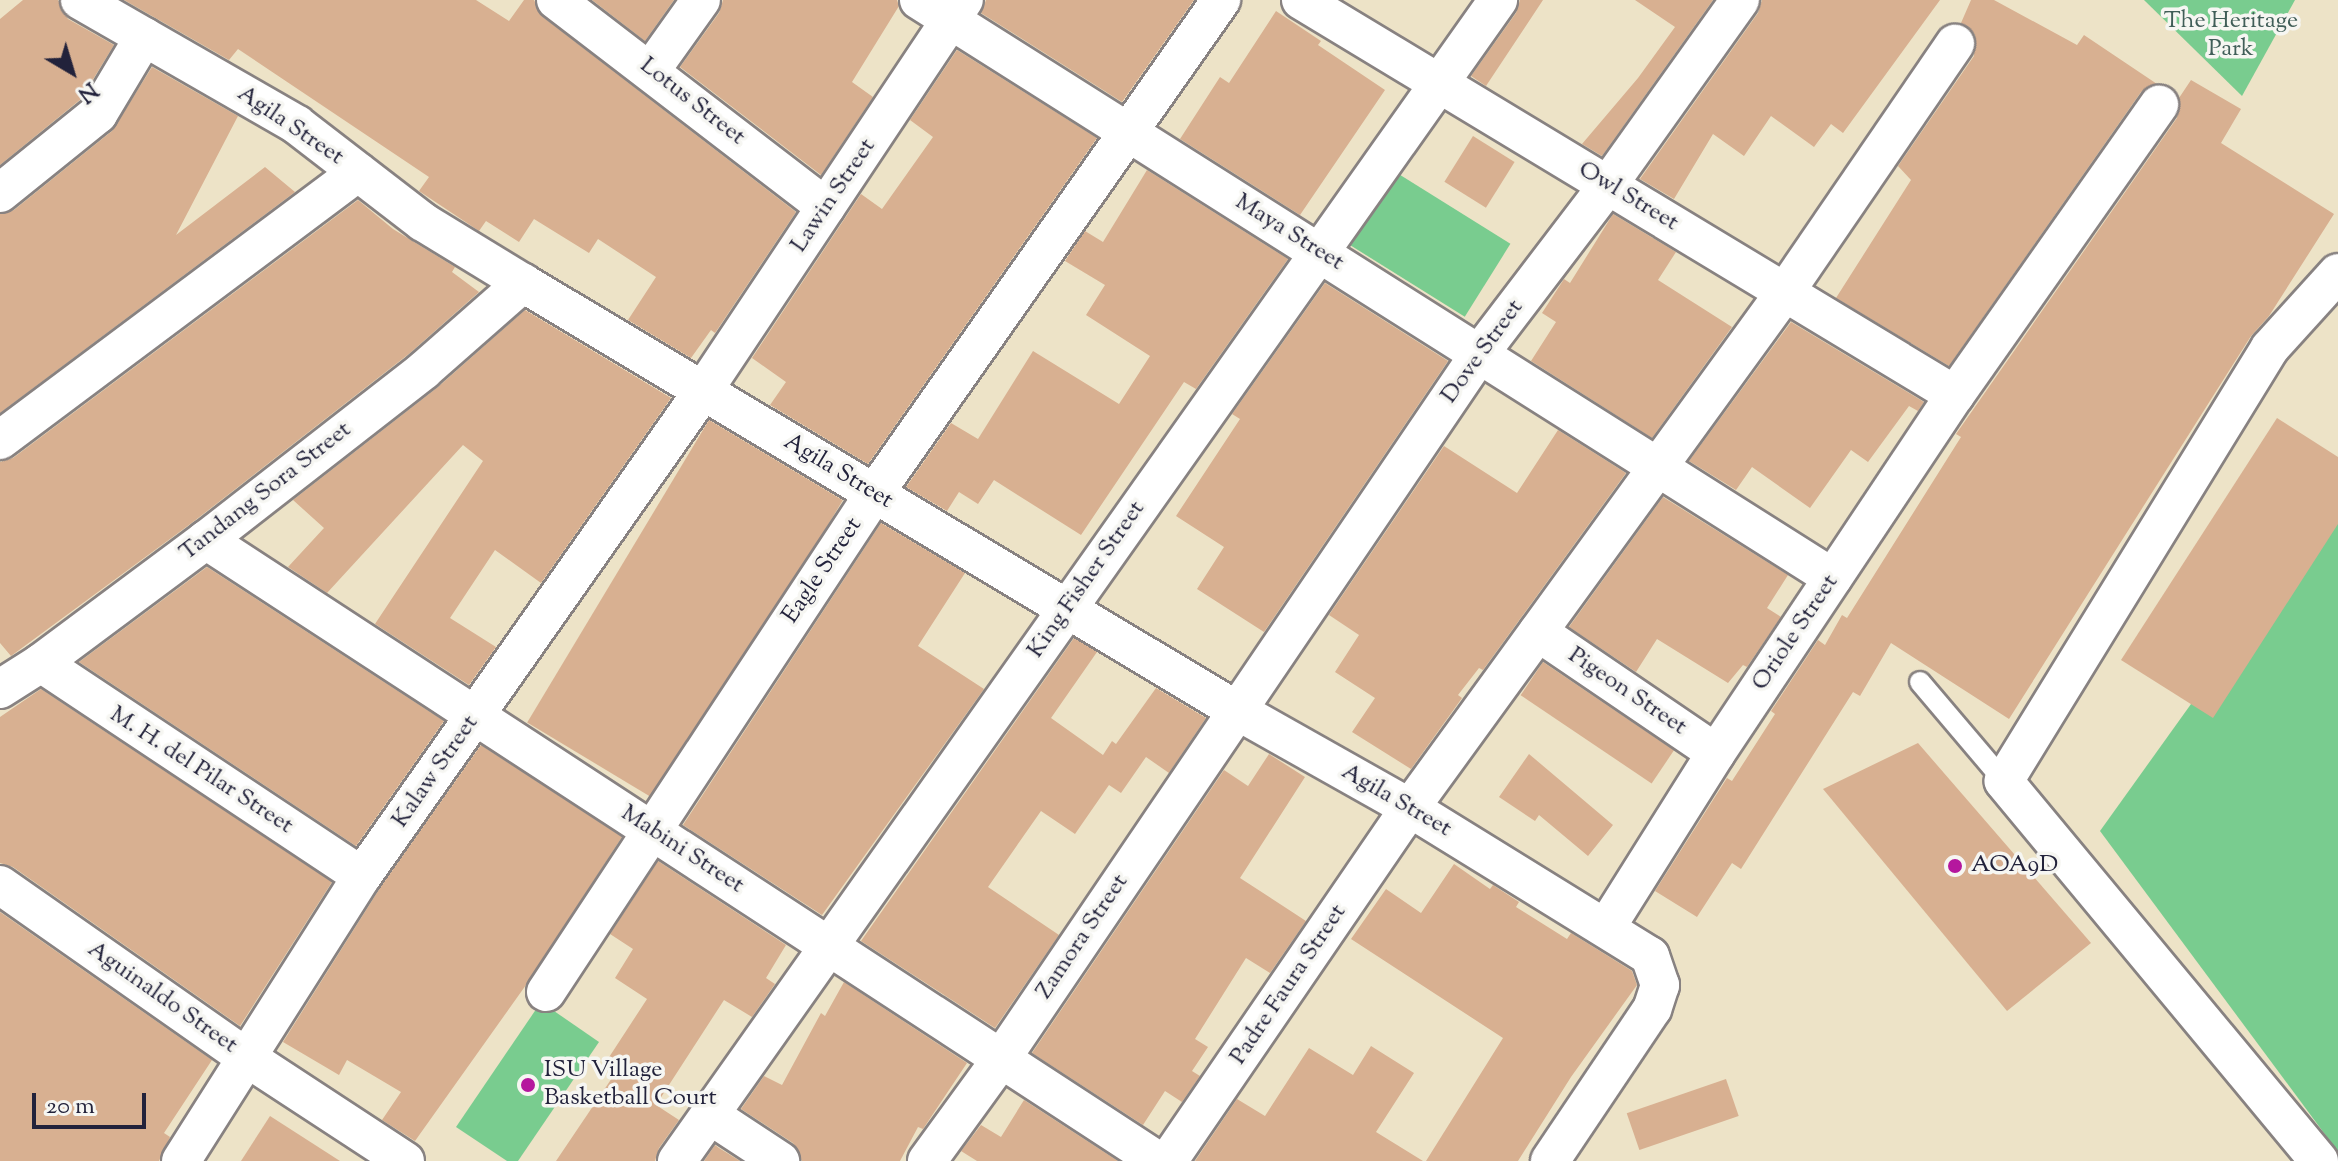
<!DOCTYPE html>
<html>
<head>
<meta charset="utf-8">
<style>
  body { margin:0 }
  #map { position:relative; width:2338px; height:1161px; overflow:hidden; background:#ede3c7; font-family:"Sorts Mill Goudy",serif }
  div>[style] { position:absolute }
  [style*='--x'] { left:calc(var(--x)*1px); top:calc(var(--y)*1px); width:calc(var(--w)*1px); rotate:calc(var(--a)*1deg) }
  .green>* { inset:0; background:#79cc8f; transform-origin:0 0 }
  .building>* { inset:0; background:#d8b091; transform-origin:0 0 }
  .roads { filter:drop-shadow(2px 0 #888281) drop-shadow(-2px 0 #888281) drop-shadow(0 2px #888281) drop-shadow(0 -2px #888281) }
  .lane>* { height:20px; margin:-10px; padding:0 10px; transform-origin:10px; border-radius:10px; background:#fff }
  .street>* { height:38px; margin:-19px; padding:0 19px; transform-origin:19px; border-radius:19px; background:#fff }
  .dots>* { width:22px; height:22px; translate:-50% -50%; box-sizing:border-box; border:4px solid #f6f6f2; border-radius:50% }
  span { translate:-50% -50%; white-space:nowrap; text-align:center; line-height:1.15; -webkit-text-stroke:7px #f6f6f2; paint-order:stroke }
  .park-label { font-size:24px; color:#405e58 }
  .street-label { font-size:24px; color:#22223b }
  .poi-label { font-size:24px; color:#22223b }
  .left { translate:0 -50%; text-align:left }
  .north { position:absolute; left:32px; top:32px; width:80px; height:80px; -webkit-text-stroke:6px #f6f6f2; paint-order:stroke; rotate:142deg; font-size:22px; font-weight:700; line-height:32px; text-align:center; color:#22223b }
  .north::after { content:''; display:block; margin:auto; width:28px; height:36px; background:#22223b; clip-path:polygon(50% 0,100% 100%,50% 72%,0 100%) }
  .scale { position:absolute; left:32px; top:1093px; width:114px; height:36px; box-sizing:border-box; border:4px solid #22223b; border-top:0; padding-left:10px; font-size:24px; line-height:28px; white-space:nowrap; color:#22223b; -webkit-text-stroke:6px #f6f6f2; paint-order:stroke }
</style>
</head>
<body>
<div id="map">
  <div class="green">
    <i style="clip-path:polygon(2144px 0,2295px 0,2242px 96px)"></i>
    <i style="left:1373px;top:158px;width:162px;height:86px;rotate:32deg"></i>
    <i style="clip-path:polygon(2338px 499px,2338px 1152px,2100px 831px)"></i>
    <i style="clip-path:polygon(541px 1002px,599px 1042px,518px 1161px,507px 1161px,456px 1127px)"></i>
  </div>
  <div class="building">
    <i style="clip-path:polygon(23px 0,58px 0,68px 19px,114px 45px,81px 99px,0 165px,0 19px)"></i>
    <i style="clip-path:polygon(124px 0,476px 0,509px 21px,524px 0,534px 0,543px 17px,796px 212px,715px 333px,711px 330px,691px 358px,628px 320px,656px 277px,598px 239px,589px 253px,534px 219px,519px 242px,486px 221px,479px 231px,419px 191px,429px 177px,238px 49px,229px 60px)"></i>
    <i style="clip-path:polygon(592px 0,674px 0,645px 41px)"></i>
    <i style="clip-path:polygon(723px 0,897px 0,899px 6px,852px 82px,873px 97px,821px 175px,680px 67px,719px 13px)"></i>
    <i style="clip-path:polygon(986px 0,1194px 0,1122px 102px,981px 13px)"></i>
    <i style="clip-path:polygon(1520px 0,1543px 0,1486px 86px,1471px 76px,1516px 13px)"></i>
    <i style="clip-path:polygon(1635px 0,1713px 0,1602px 156px,1582px 144px,1638px 78px,1675px 27px)"></i>
    <i style="clip-path:polygon(1762px 0,1940px 0,1843px 133px,1831px 124px,1814px 147px,1771px 116px,1744px 156px,1713px 134px,1674px 199px,1640px 179px,1758px 13px)"></i>
    <i style="clip-path:polygon(1971px 0,1994px 0,2077px 45px,2084px 35px,2157px 84px,2141px 92px,1949px 366px,1836px 298px,1911px 180px,1898px 166px,1974px 56px,1975px 35px,1961px 23px)"></i>
    <i style="clip-path:polygon(1276px 11px,1321px 41px,1318px 45px,1385px 90px,1300px 215px,1180px 139px,1220px 77px,1229px 83px)"></i>
    <i style="clip-path:polygon(957px 50px,1097px 138px,868px 464px,770px 405px,786px 382px,752px 358px,861px 194px,882px 209px,933px 137px,910px 120px)"></i>
    <i style="clip-path:polygon(152px 67px,238px 116px,176px 235px,265px 167px,295px 192px,0 413px,0 214px,14px 210px,112px 131px)"></i>
    <i style="clip-path:polygon(2191px 80px,2241px 109px,2221px 143px,2334px 214px,2269px 316px,2251px 336px,2009px 719px,1891px 643px,1860px 696px,1853px 692px,1741px 869px,1732px 863px,1697px 917px,1655px 891px,1727px 778px,1732px 781px,1775px 714px,1771px 711px,1818px 640px,1825px 645px,1842px 615px,1847px 618px,1961px 437px,1956px 434px,2177px 118px,2179px 98px)"></i>
    <i style="left:1473px;top:136px;width:49px;height:54px;rotate:32deg"></i>
    <i style="clip-path:polygon(1147px 170px,1288px 259px,1196px 389px,1184px 382px,1081px 535px,994px 480px,978px 504px,959px 492px,947px 511px,906px 487px,951px 423px,978px 439px,1033px 351px,1119px 404px,1150px 356px,1086px 315px,1105px 285px,1065px 261px,1085px 231px,1103px 242px)"></i>
    <i style="clip-path:polygon(358px 200px,393px 229px,455px 267px,452px 272px,479px 292px,410px 353px,193px 522px,11px 656px,0 643px,0 462px,13px 458px)"></i>
    <i style="clip-path:polygon(1613px 214px,1676px 252px,1658px 280px,1732px 327px,1652px 438px,1531px 361px,1556px 322px,1542px 313px,1564px 279px,1570px 283px)"></i>
    <i style="clip-path:polygon(1325px 283px,1448px 361px,1264px 632px,1197px 589px,1224px 547px,1176px 516px,1240px 419px,1232px 414px)"></i>
    <i style="clip-path:polygon(525px 310px,671px 398px,541px 583px,495px 550px,450px 618px,496px 647px,469px 685px,375px 624px,483px 461px,463px 445px,327px 593px,288px 567px,324px 528px,293px 500px,438px 387px)"></i>
    <i style="clip-path:polygon(1791px 322px,1924px 402px,1918px 411px,1909px 406px,1868px 462px,1851px 450px,1810px 508px,1752px 467px,1736px 490px,1689px 461px)"></i>
    <i style="clip-path:polygon(2277px 418px,2338px 457px,2338px 524px,2213px 718px,2121px 660px)"></i>
    <i style="left:709px;top:420px;width:156px;height:353px;rotate:31deg"></i>
    <i style="clip-path:polygon(1558px 430px,1626px 473px,1483px 670px,1479px 668px,1458px 695px,1462px 698px,1411px 769px,1352px 732px,1375px 698px,1335px 672px,1359px 635px,1329px 615px,1444px 446px,1517px 493px)"></i>
    <i style="clip-path:polygon(1663px 497px,1788px 575px,1767px 608px,1781px 617px,1747px 667px,1743px 665px,1728px 683px,1657px 639px,1636px 672px,1569px 627px)"></i>
    <i style="clip-path:polygon(881px 523px,965px 573px,918px 646px,984px 689px,822px 915px,683px 825px)"></i>
    <i style="clip-path:polygon(207px 567px,444px 721px,356px 846px,79px 662px)"></i>
    <i style="clip-path:polygon(1074px 638px,1097px 652px,1051px 718px,1103px 755px,1112px 741px,1116px 744px,1156px 688px,1206px 718px,1169px 773px,1146px 757px,1121px 793px,1109px 785px,1075px 834px,1041px 811px,988px 887px,1059px 935px,995px 1028px,861px 941px)"></i>
    <i style="left:1543px;top:662px;width:158px;height:40px;rotate:34deg"></i>
    <i style="clip-path:polygon(41px 689px,332px 882px,240px 1026px,13px 867px,0 863px,0 717px)"></i>
    <i style="clip-path:polygon(1918px 743px,2091px 943px,2007px 1011px,1823px 789px)"></i>
    <i style="clip-path:polygon(481px 745px,622px 837px,526px 985px,415px 1141px,382px 1120px,401px 1092px,347px 1060px,339px 1075px,283px 1042px,380px 888px)"></i>
    <i style="clip-path:polygon(1269px 754px,1305px 777px,1240px 878px,1306px 921px,1270px 973px,1246px 958px,1195px 1039px,1208px 1047px,1192px 1071px,1200px 1076px,1182px 1102px,1165px 1091px,1143px 1125px,1032px 1053px,1224px 770px,1248px 786px)"></i>
    <i style="clip-path:polygon(1529px 754px,1613px 825px,1588px 856px,1539px 815px,1535px 821px,1499px 797px)"></i>
    <i style="clip-path:polygon(658px 861px,786px 945px,766px 978px,775px 984px,752px 1017px,724px 1000px,656px 1105px,679px 1120px,659px 1148px,655px 1161px,556px 1161px,614px 1075px,602px 1068px,647px 999px,615px 978px,633px 949px,610px 934px)"></i>
    <i style="clip-path:polygon(1454px 864px,1490px 889px,1493px 885px,1519px 902px,1516px 907px,1567px 939px,1571px 933px,1632px 971px,1637px 985px,1571px 1077px,1518px 1161px,1426px 1161px,1503px 1038px,1351px 939px,1386px 889px,1421px 913px)"></i>
    <i style="clip-path:polygon(0 912px,212px 1060px,164px 1133px,170px 1137px,159px 1161px,0 1161px)"></i>
    <i style="clip-path:polygon(844px 982px,967px 1063px,923px 1129px,918px 1127px,900px 1161px,802px 1161px,793px 1143px,741px 1109px,764px 1076px,782px 1085px,821px 1013px,825px 1016px)"></i>
    <i style="clip-path:polygon(1371px 1046px,1414px 1073px,1376px 1132px,1423px 1161px,1195px 1161px,1237px 1099px,1265px 1116px,1309px 1048px,1353px 1075px)"></i>
    <i style="left:1726px;top:1079px;width:39px;height:105px;rotate:71deg"></i>
    <i style="clip-path:polygon(1024px 1100px,1118px 1161px,977px 1161px,961px 1151px,981px 1125px,1001px 1137px)"></i>
    <i style="clip-path:polygon(270px 1116px,340px 1161px,241px 1161px)"></i>
    <i style="clip-path:polygon(715px 1145px,719px 1148px,740px 1161px,704px 1161px)"></i>
  </div>
  <div class="roads">
    <div class="lane">
      <i style="--x:1920;--y:682;--w:130;--a:49.7"></i>
    </div>
    <div class="street">
      <i style="--x:80;--y:0;--w:250;--a:29.9"></i>
      <i style="--x:297;--y:125;--w:159;--a:37.6"></i>
      <i style="--x:423;--y:222;--w:117;--a:31.4"></i>
      <i style="--x:523;--y:283;--w:831;--a:30.92"></i>
      <i style="--x:1236;--y:710;--w:200;--a:29.4"></i>
      <i style="--x:1410;--y:808;--w:282;--a:31.7"></i>
      <i style="--x:1650;--y:956;--w:31;--a:71"></i>
      <i style="--x:1660;--y:985;--w:25;--a:108"></i>
      <i style="--x:1652;--y:1009;--w:183;--a:123.9"></i>
      <i style="--x:556;--y:0;--w:340;--a:37.5"></i>
      <i style="--x:919;--y:0;--w:1081;--a:32.31"></i>
      <i style="--x:1301;--y:0;--w:764;--a:31.13"></i>
      <i style="--x:651;--y:70;--w:86;--a:-54.5"></i>
      <i style="--x:0;--y:193;--w:126;--a:-38.9"></i>
      <i style="--x:98;--y:114;--w:90;--a:-59.1"></i>
      <i style="--x:0;--y:440;--w:447;--a:-36.8"></i>
      <i style="--x:206;--y:540;--w:1137;--a:33.12"></i>
      <i style="--x:1538;--y:632;--w:215;--a:34.2"></i>
      <i style="--x:41;--y:663;--w:385;--a:33.6"></i>
      <i style="--x:0;--y:689;--w:49;--a:-32.4"></i>
      <i style="--x:41;--y:663;--w:206;--a:-36.7"></i>
      <i style="--x:206;--y:540;--w:276;--a:-37.9"></i>
      <i style="--x:424;--y:370;--w:132;--a:-41.3"></i>
      <i style="--x:0;--y:885;--w:300;--a:35"></i>
      <i style="--x:246;--y:1057;--w:190;--a:33.2"></i>
      <i style="--x:1607;--y:926;--w:204;--a:-57.8"></i>
      <i style="--x:1716;--y:753;--w:430;--a:-56.3"></i>
      <i style="--x:1955;--y:395;--w:355;--a:-54.9"></i>
      <i style="--x:546;--y:992;--w:596;--a:-56.63"></i>
      <i style="--x:874;--y:494;--w:604;--a:-54.91"></i>
      <i style="--x:710;--y:1115;--w:84;--a:33.3"></i>
      <i style="--x:181;--y:1161;--w:338;--a:-57.6"></i>
      <i style="--x:362;--y:876;--w:593;--a:-54.89"></i>
      <i style="--x:703;--y:391;--w:470;--a:-56.3"></i>
      <i style="--x:677;--y:1161;--w:1422;--a:-54.73"></i>
      <i style="--x:927;--y:1161;--w:126;--a:-54"></i>
      <i style="--x:1001;--y:1059;--w:853;--a:-55.84"></i>
      <i style="--x:1480;--y:353;--w:211;--a:-52.7"></i>
      <i style="--x:1608;--y:185;--w:227;--a:-54.5"></i>
      <i style="--x:1168;--y:1161;--w:428;--a:-55.6"></i>
      <i style="--x:1410;--y:808;--w:638;--a:-53.99"></i>
      <i style="--x:1785;--y:292;--w:301;--a:-55.6"></i>
      <i style="--x:2319;--y:1161;--w:494;--a:-129.7"></i>
      <i style="--x:2004;--y:781;--w:508;--a:-58.44"></i>
      <i style="--x:2270;--y:348;--w:101;--a:-47.8"></i>
    </div>
  </div>
  <div class="dots">
    <i style="left:1955px;top:866px;background:#b5179e"></i>
    <i style="left:528px;top:1085px;background:#b5179e"></i>
  </div>
  <div class="park-label">
    <span style="left:2231px;top:36px">The Heritage<br>Park</span>
  </div>
  <div class="street-label">
    <span style="left:692px;top:102px;rotate:38deg">Lotus Street</span>
    <span style="left:290px;top:126px;rotate:34deg">Agila Street</span>
    <span style="left:834px;top:196px;rotate:-56deg">Lawin Street</span>
    <span style="left:1628px;top:197px;rotate:31deg">Owl Street</span>
    <span style="left:1289px;top:233px;rotate:32deg">Maya Street</span>
    <span style="left:1483px;top:352px;rotate:-54deg">Dove Street</span>
    <span style="left:838px;top:472px;rotate:31deg">Agila Street</span>
    <span style="left:266px;top:492px;rotate:-38deg">Tandang Sora Street</span>
    <span style="left:823px;top:571px;rotate:-56deg">Eagle Street</span>
    <span style="left:1087px;top:580px;rotate:-55deg">King Fisher Street</span>
    <span style="left:1796px;top:633px;rotate:-56deg">Oriole Street</span>
    <span style="left:1627px;top:692px;rotate:34deg">Pigeon Street</span>
    <span style="left:201px;top:771px;rotate:33deg">M. H. del Pilar Street</span>
    <span style="left:436px;top:772px;rotate:-55deg">Kalaw Street</span>
    <span style="left:1396px;top:801px;rotate:30deg">Agila Street</span>
    <span style="left:682px;top:850px;rotate:33deg">Mabini Street</span>
    <span style="left:1083px;top:937px;rotate:-56deg">Zamora Street</span>
    <span style="left:1289px;top:985px;rotate:-56deg">Padre Faura Street</span>
    <span style="left:162px;top:998px;rotate:35deg">Aguinaldo Street</span>
  </div>
  <div class="poi-label">
    <span class="left" style="left:1971px;top:866px">AOA9D</span>
    <span class="left" style="left:544px;top:1085px">ISU Village<br>Basketball Court</span>
  </div>
  <div class="north">N</div>
  <div class="scale">20 m</div>
</div>
</body>
</html>
